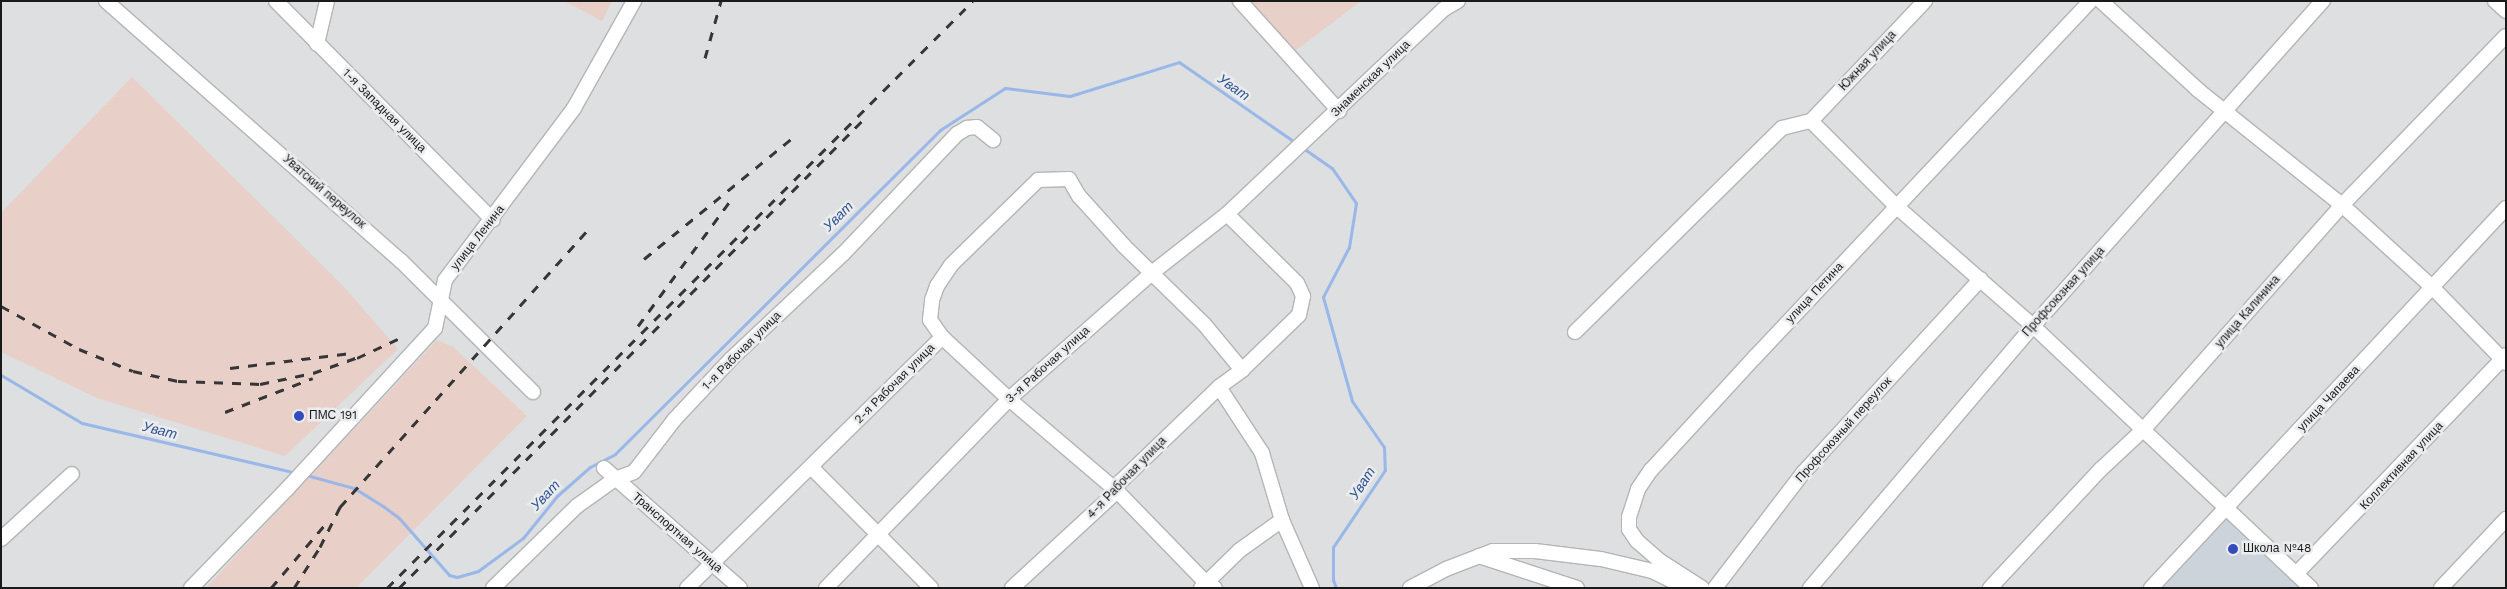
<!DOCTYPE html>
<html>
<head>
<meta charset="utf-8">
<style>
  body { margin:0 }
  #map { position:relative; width:2507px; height:589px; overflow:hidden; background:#dddfe0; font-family:"Work Sans",sans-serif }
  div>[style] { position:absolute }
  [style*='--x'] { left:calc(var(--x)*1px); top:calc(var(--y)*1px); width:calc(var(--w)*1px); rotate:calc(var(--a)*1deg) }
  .industrial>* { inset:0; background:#e8cfc7 }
  .built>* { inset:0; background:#ccd3da }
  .stream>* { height:3px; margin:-1.5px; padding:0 1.5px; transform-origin:1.5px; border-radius:1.5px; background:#99b7e8 }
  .roads { filter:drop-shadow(1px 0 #b3b5b6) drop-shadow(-1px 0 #b3b5b6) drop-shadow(0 1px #b3b5b6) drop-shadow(0 -1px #b3b5b6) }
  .minor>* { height:14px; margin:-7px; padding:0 7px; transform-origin:7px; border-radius:7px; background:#fff }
  .rail>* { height:3px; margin-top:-1.5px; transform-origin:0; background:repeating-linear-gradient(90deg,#363637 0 9px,transparent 0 18px) }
  .dots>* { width:14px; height:14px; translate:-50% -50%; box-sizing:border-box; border:2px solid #eaecee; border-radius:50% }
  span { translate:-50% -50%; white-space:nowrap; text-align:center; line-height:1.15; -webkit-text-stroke:5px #eaecee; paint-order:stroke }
  .street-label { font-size:12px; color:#1a1a1b }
  .poi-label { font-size:12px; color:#1a1a1b }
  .left { translate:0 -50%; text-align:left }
  .water-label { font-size:14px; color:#315492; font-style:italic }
  .frame { position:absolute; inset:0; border:2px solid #1a1a1b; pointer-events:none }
</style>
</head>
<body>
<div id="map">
  <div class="industrial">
    <i style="clip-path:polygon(564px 1px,612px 1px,602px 21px)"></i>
    <i style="clip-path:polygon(1249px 1px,1361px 1px,1295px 51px)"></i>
    <i style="clip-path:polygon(132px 77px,344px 287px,398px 349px,285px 456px,97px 398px,1px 352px,1px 213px)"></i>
    <i style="clip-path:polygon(437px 340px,453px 347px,527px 416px,356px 588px,206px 588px)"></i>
  </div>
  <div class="built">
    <i style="clip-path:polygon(2228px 511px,2311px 588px,2163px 588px)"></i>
  </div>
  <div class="stream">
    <i style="--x:1303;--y:148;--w:35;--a:35"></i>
    <i style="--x:1332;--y:168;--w:42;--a:55.6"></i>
    <i style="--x:1356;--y:203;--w:45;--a:99"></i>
    <i style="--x:1349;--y:247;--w:56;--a:117.5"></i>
    <i style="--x:1323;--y:297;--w:108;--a:74.4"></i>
    <i style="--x:1352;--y:401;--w:56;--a:55.2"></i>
    <i style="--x:1384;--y:447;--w:23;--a:88"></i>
    <i style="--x:1385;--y:470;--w:93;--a:124"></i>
    <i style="--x:1333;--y:547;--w:33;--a:90"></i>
    <i style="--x:1333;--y:580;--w:9;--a:69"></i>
    <i style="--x:1;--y:375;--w:94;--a:30.7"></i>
    <i style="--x:82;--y:423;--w:221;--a:13.1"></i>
    <i style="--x:306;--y:475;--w:50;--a:15.2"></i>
    <i style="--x:354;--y:488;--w:34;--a:32"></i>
    <i style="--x:383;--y:506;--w:20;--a:37"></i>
    <i style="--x:399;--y:518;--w:76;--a:48.7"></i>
    <i style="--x:449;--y:575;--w:8;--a:14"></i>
    <i style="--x:457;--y:577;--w:22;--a:-16"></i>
    <i style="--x:478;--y:571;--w:56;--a:-36.3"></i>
    <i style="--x:523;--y:538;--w:54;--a:-51"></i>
    <i style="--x:557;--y:496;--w:44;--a:-41.3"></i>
    <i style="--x:590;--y:467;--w:28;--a:-27"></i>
    <i style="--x:615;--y:454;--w:459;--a:-44.9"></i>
    <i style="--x:940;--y:130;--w:77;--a:-32.9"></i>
    <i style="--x:1005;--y:88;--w:65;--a:7"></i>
    <i style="--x:1070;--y:96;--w:114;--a:-17.3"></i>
    <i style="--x:1179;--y:62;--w:142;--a:34.7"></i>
  </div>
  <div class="roads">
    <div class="minor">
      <i style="--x:106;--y:1;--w:393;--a:41.4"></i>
      <i style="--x:401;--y:261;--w:186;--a:44.8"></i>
      <i style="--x:276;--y:1;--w:308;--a:45.3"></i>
      <i style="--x:1240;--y:1;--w:148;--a:48"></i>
      <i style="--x:2101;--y:1;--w:132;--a:42.5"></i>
      <i style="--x:2198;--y:90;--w:184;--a:38.6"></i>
      <i style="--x:2342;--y:205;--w:122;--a:42.3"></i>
      <i style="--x:2432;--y:287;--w:106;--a:45.8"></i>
      <i style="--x:2495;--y:1;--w:15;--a:42"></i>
      <i style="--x:317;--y:44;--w:44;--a:-76.9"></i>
      <i style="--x:1811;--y:121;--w:122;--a:45"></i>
      <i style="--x:1897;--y:207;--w:181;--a:41.2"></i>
      <i style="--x:2033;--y:326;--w:382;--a:43.3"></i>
      <i style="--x:1811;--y:121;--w:166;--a:-46.5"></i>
      <i style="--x:1575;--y:332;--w:291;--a:-44.6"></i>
      <i style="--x:1782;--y:128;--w:30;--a:-14"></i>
      <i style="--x:942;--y:337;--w:91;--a:42.8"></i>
      <i style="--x:1009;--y:399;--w:142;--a:40.4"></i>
      <i style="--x:1117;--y:491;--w:128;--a:45.9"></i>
      <i style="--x:1206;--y:583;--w:10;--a:29"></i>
      <i style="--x:1219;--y:387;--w:79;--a:56.9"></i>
      <i style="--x:1262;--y:453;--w:70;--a:73.4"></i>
      <i style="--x:1282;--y:520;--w:74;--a:66.2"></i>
      <i style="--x:604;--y:468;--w:181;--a:41.4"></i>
      <i style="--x:812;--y:468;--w:169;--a:45.2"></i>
      <i style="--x:1;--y:539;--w:96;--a:-42.5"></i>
      <i style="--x:1479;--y:556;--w:103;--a:18.1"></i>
      <i style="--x:2296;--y:574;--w:303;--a:-46.2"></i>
      <i style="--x:191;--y:588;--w:138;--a:-45.9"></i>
      <i style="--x:287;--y:489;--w:219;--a:-47.4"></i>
      <i style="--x:435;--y:328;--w:49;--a:-78.2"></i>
      <i style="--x:445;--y:280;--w:215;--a:-53.1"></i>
      <i style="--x:574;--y:108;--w:123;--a:-60.7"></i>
      <i style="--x:493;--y:588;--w:117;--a:-44.3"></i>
      <i style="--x:577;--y:506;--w:47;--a:-35.4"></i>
      <i style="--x:615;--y:479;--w:20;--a:-20"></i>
      <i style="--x:634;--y:472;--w:66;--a:-52.4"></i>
      <i style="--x:674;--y:420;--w:83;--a:-46.9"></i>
      <i style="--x:731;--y:359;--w:154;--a:-43.2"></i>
      <i style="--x:843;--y:254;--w:166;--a:-46.5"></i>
      <i style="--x:957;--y:134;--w:12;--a:-31"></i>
      <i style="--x:967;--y:128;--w:10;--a:-6"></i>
      <i style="--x:977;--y:127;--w:21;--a:39"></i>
      <i style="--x:687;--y:588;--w:358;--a:-44.5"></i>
      <i style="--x:942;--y:337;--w:21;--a:-125"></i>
      <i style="--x:930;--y:320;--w:20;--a:-84"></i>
      <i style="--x:932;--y:300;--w:15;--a:-70"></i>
      <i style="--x:937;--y:286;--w:25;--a:-56"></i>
      <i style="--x:951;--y:265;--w:122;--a:-44.3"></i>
      <i style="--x:1038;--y:180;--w:31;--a:-2"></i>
      <i style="--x:1069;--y:179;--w:20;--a:60"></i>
      <i style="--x:1079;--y:196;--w:67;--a:48"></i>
      <i style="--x:1124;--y:246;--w:112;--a:44.3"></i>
      <i style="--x:1204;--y:324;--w:60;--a:50.4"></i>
      <i style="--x:826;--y:588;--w:263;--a:-45.9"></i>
      <i style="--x:1009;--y:399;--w:192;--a:-41.4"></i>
      <i style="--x:1153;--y:272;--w:94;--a:-38.1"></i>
      <i style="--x:1227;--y:214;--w:299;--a:-43.4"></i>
      <i style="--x:1444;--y:9;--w:16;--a:-30"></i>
      <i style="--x:1012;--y:588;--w:143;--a:-42.7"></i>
      <i style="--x:1117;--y:491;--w:7;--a:-82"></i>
      <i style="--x:1118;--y:484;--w:140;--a:-43.8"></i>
      <i style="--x:1219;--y:387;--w:29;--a:-36"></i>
      <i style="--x:1242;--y:370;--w:79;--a:-44"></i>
      <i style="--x:1299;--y:315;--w:19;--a:-78"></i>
      <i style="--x:1303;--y:296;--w:14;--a:-115"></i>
      <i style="--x:1297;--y:283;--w:98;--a:-135.4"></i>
      <i style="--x:1201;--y:588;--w:54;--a:-44.3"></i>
      <i style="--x:1240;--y:550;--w:52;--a:-35.5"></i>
      <i style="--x:1410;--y:588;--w:41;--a:-27.8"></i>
      <i style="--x:1446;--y:569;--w:50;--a:-21"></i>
      <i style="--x:1493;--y:551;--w:42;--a:0"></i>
      <i style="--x:1535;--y:551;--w:66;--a:6.9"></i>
      <i style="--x:1601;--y:559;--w:52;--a:13.2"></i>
      <i style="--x:1652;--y:571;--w:39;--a:26"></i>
      <i style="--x:1702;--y:588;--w:50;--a:-147.3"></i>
      <i style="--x:1660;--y:561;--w:30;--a:-139"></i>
      <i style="--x:1637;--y:541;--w:14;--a:-124"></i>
      <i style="--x:1629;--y:529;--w:12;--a:-90"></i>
      <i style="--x:1629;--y:517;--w:29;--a:-72"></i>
      <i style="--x:1638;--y:489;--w:23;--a:-56"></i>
      <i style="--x:1651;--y:470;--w:154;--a:-47.4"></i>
      <i style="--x:1755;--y:357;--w:490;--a:-46.7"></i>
      <i style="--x:1715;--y:588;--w:145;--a:-52.6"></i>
      <i style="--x:1803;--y:473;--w:263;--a:-47.5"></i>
      <i style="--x:1810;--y:588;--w:344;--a:-49.6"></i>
      <i style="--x:2033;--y:326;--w:436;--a:-48.3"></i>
      <i style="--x:1990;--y:588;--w:163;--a:-47"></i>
      <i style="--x:2101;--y:469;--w:57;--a:-42.9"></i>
      <i style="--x:2143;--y:430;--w:300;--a:-48.5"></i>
      <i style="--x:2342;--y:205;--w:235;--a:-45.9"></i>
      <i style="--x:2151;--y:588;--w:520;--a:-46.95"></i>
      <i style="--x:2441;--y:588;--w:95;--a:-46.7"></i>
    </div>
  </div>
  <div class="rail">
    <i style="--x:705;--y:58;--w:59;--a:-74.3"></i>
    <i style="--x:644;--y:259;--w:190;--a:-39.2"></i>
    <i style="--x:1;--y:306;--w:89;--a:28.9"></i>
    <i style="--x:79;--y:349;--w:58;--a:22.2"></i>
    <i style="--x:133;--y:371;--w:46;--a:12.5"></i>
    <i style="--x:178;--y:381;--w:82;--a:2.1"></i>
    <i style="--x:260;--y:384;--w:54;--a:-11.7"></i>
    <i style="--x:313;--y:373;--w:51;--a:-19.5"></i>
    <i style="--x:638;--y:326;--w:160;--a:-53.6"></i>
    <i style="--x:357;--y:358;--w:47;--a:-24.9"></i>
    <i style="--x:230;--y:368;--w:122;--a:-7.1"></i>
    <i style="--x:225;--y:412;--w:94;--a:-21.1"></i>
    <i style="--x:271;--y:588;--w:88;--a:-49.6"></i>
    <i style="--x:294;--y:588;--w:49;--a:-57.6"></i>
    <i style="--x:320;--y:547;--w:45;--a:-63.4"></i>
    <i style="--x:340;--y:507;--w:372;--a:-48.2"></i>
    <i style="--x:387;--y:588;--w:829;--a:-45.05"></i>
    <i style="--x:399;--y:588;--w:660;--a:-45.25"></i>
  </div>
  <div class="dots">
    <i style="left:299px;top:416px;background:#354abc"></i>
    <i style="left:2233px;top:549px;background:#354abc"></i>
  </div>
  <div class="street-label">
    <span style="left:1868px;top:61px;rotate:-47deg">Южная улица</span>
    <span style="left:1371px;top:79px;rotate:-44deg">Знаменская улица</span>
    <span style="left:384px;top:111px;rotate:45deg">1-я Западная улица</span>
    <span style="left:324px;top:192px;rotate:41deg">Уватский переулок</span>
    <span style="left:478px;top:238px;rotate:-52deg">улица Ленина</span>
    <span style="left:2064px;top:292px;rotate:-48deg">Профсоюзная улица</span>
    <span style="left:1815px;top:293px;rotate:-47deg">улица Петина</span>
    <span style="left:2248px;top:312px;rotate:-49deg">улица Калинина</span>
    <span style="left:742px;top:351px;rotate:-45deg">1-я Рабочая улица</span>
    <span style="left:1048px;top:365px;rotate:-42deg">3-я Рабочая улица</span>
    <span style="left:895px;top:384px;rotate:-45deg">2-я Рабочая улица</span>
    <span style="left:2329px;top:399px;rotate:-47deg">улица Чапаева</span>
    <span style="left:1844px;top:430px;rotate:-48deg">Профсоюзный переулок</span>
    <span style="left:2402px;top:466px;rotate:-47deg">Коллективная улица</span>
    <span style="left:1127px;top:478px;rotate:-46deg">4-я Рабочая улица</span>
    <span style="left:677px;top:533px;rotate:41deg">Транспортная улица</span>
  </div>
  <div class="poi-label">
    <span class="left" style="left:309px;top:416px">ПМС 191</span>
    <span class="left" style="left:2243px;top:549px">Школа №48</span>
  </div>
  <div class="water-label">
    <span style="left:1234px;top:87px;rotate:35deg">Уват</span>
    <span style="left:838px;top:216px;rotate:-45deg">Уват</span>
    <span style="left:160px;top:430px;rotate:14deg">Уват</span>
    <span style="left:1362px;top:483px;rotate:-57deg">Уват</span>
    <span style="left:545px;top:495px;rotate:-47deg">Уват</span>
  </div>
  <div class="frame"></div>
</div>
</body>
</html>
